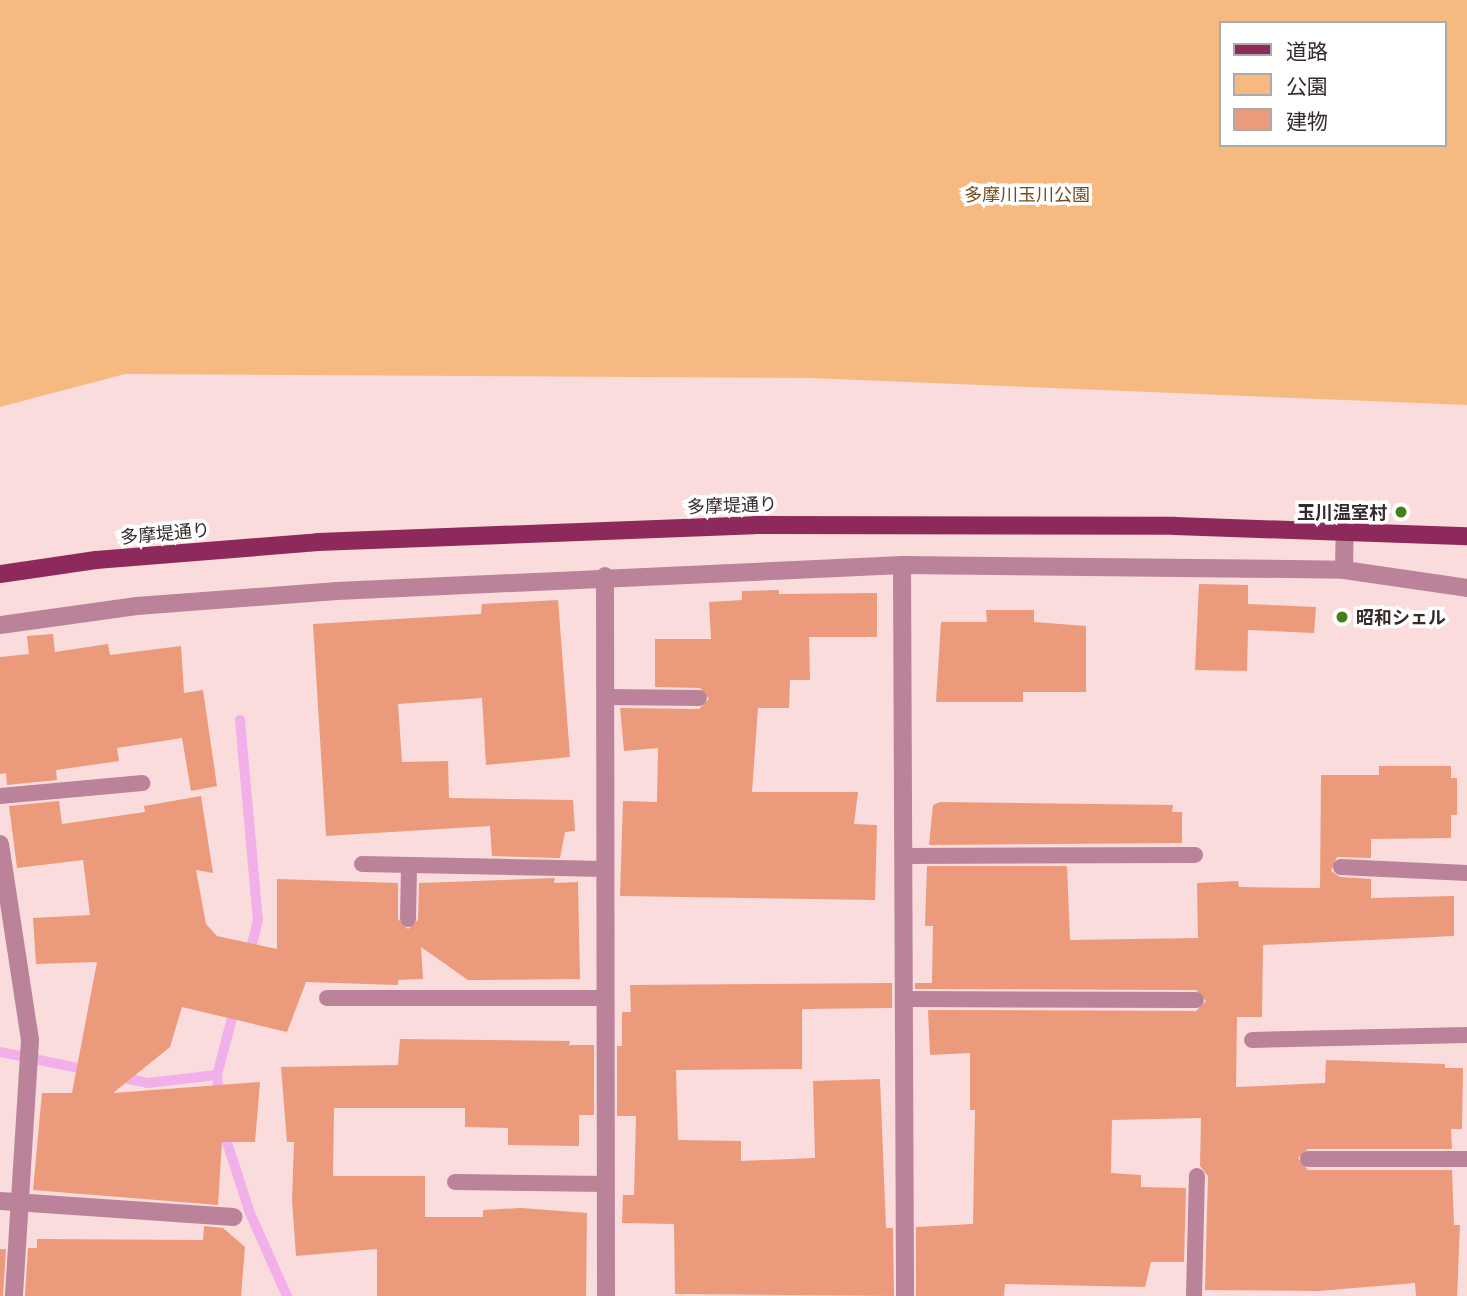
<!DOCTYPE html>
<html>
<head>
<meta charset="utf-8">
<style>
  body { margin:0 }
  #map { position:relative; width:1467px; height:1296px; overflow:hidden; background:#fadcdc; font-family:Lato,"Noto Sans JP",sans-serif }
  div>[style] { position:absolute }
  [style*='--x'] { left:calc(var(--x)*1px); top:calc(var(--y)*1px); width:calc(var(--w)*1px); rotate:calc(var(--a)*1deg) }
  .green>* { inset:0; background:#f6ba80 }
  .stream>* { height:10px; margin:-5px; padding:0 5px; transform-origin:5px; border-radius:5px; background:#f2b0ea }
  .building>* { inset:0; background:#eb9a7c }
  .lane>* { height:16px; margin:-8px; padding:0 8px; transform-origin:8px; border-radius:8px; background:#bb8399 }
  .street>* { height:18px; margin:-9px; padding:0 9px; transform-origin:9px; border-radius:9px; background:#bb8399 }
  .primary>* { height:18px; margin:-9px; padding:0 9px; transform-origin:9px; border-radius:9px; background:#8e2a5b }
  .dots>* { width:19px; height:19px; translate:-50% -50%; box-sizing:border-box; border:4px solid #fff; border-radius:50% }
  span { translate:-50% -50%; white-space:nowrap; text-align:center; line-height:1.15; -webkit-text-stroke:7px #fff; paint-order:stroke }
  .park-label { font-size:18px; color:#754c1e }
  .street-label { font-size:18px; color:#372a2a }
  .poi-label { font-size:18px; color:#372a2a; font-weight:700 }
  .right { translate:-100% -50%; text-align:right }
  .left { translate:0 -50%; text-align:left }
  .legend { position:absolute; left:1219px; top:21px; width:228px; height:126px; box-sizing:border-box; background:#fff; border:2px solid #afaaaa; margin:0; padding:9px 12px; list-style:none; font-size:21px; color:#372a2a }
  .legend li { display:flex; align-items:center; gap:14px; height:35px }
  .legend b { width:35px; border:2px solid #afaaaa }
</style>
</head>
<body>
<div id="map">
  <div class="green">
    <i style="clip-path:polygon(evenodd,0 0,1467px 0,1467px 405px,809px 378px,125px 374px,0 407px,0 0,1220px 23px,1444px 23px,1444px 145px,1220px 145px,1220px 23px)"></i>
  </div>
  <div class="stream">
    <i style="--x:240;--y:720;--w:201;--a:84.9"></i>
    <i style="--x:258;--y:920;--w:36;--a:104"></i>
    <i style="--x:0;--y:1052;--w:90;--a:11.6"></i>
    <i style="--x:120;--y:1077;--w:29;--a:12"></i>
    <i style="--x:148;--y:1083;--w:69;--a:-6.6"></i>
    <i style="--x:219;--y:1098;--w:23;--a:-95"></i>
    <i style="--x:217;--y:1075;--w:70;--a:-75.2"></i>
    <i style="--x:223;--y:1130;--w:87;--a:72"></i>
    <i style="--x:250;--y:1213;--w:91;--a:66"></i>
  </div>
  <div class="building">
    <i style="clip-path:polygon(1199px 584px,1248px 585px,1248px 604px,1316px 607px,1314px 633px,1248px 630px,1247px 671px,1195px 670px)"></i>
    <i style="clip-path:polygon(779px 590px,779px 594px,877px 593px,877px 637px,809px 637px,810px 680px,790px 680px,789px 708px,758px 708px,752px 792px,858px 792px,854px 824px,877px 825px,875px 900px,620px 896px,623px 801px,657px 802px,658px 748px,624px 751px,620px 708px,699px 709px,709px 699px,700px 688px,655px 687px,655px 639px,711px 639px,709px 602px,742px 600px,742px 591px)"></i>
    <i style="clip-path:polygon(558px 600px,570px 757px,486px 765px,482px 698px,398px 704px,402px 762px,448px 761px,449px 798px,573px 800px,575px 831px,565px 832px,560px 858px,492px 856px,490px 826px,326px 836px,313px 624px,481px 614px,482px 604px)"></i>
    <i style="clip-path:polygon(986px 610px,1034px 610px,1034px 622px,1086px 626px,1086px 692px,1023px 692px,1023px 702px,936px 702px,941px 622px,987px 622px)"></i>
    <i style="clip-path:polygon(53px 634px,55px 652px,108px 644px,110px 655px,181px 646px,184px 693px,203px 690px,217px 786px,191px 791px,182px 738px,117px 748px,119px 761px,56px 770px,57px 780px,7px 785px,6px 773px,0 774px,0 657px,29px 654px,27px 636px)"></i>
    <i style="clip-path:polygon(1379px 766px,1451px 766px,1451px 778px,1457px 778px,1457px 815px,1451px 815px,1451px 838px,1371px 839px,1371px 858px,1337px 857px,1331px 871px,1340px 877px,1371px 879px,1371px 898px,1454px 896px,1454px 936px,1263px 945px,1262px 1017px,1237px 1017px,1236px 1087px,1325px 1083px,1326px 1060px,1445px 1064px,1445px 1068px,1463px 1068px,1462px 1129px,1451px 1129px,1452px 1149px,1308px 1149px,1298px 1158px,1308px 1170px,1452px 1170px,1454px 1225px,1460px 1225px,1457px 1296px,1416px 1296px,1415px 1283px,1318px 1291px,1205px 1290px,1208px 1176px,1200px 1166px,1201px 1118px,1112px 1120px,1111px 1173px,1141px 1175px,1141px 1187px,1186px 1188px,1184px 1262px,1151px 1262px,1145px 1287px,1005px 1284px,1004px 1296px,916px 1296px,916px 1227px,973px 1224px,975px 1110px,970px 1110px,970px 1053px,930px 1055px,928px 1010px,1196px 1011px,1206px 1001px,1196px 990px,915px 989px,915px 983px,932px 983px,933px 926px,925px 926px,927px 866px,1067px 866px,1070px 940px,1198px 938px,1197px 883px,1238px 881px,1239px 887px,1320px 888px,1321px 775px,1379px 775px)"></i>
    <i style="clip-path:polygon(201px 796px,213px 873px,196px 870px,206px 924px,217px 936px,277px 949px,277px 879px,398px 883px,398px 919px,408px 929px,418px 920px,419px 883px,555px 878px,554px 883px,578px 882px,580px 979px,468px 980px,421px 947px,423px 979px,398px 980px,398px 985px,306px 982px,287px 1032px,182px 1007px,170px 1047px,113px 1093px,260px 1082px,255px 1142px,222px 1142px,218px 1205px,33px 1190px,42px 1093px,72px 1093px,97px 962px,36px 964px,33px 918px,90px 915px,83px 860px,17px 868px,9px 806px,59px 801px,62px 824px,145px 812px,144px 806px)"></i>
    <i style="clip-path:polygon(940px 802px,1173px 805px,1172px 812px,1182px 812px,1182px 843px,929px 845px,933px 805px)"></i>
    <i style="clip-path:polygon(892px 983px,892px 1008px,802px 1009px,802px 1069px,676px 1070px,678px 1140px,741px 1141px,741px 1161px,815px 1158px,813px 1081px,880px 1079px,886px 1228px,893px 1228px,894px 1296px,675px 1294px,674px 1224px,622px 1223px,623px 1195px,634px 1195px,636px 1116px,617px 1116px,617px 1046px,622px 1046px,622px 1012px,631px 1012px,630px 985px)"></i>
    <i style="clip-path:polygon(400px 1039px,570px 1041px,569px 1045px,594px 1045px,594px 1115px,579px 1115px,579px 1146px,508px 1145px,508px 1128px,465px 1127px,465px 1108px,334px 1108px,333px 1176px,425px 1176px,425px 1217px,483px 1217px,483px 1210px,521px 1208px,587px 1213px,586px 1296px,377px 1296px,377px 1249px,296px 1256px,292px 1200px,294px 1142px,287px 1142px,281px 1067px,398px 1065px)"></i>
    <i style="clip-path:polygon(204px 1226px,223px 1228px,245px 1247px,241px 1296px,25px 1296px,28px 1248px,37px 1248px,37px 1239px,203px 1240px)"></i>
    <i style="clip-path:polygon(0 1249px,6px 1249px,3px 1296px,0 1296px)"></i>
  </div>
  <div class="lane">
    <i style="--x:606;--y:697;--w:93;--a:0.6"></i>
    <i style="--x:0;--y:796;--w:143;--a:-5.2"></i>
    <i style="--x:903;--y:856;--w:292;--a:-0.2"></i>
    <i style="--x:362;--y:864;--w:244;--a:1.2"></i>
    <i style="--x:1341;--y:867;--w:126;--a:2.7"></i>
    <i style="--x:408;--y:919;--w:54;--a:-88.9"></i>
    <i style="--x:327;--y:998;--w:279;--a:0"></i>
    <i style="--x:904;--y:999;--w:292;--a:0.2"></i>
    <i style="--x:1252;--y:1040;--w:215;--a:-1.3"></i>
    <i style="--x:1308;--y:1159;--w:159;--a:0"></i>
    <i style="--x:455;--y:1182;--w:151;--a:0.8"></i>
    <i style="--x:1194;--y:1296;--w:120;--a:-88.6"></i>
  </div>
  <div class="street">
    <i style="--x:902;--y:565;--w:731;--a:89.76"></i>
    <i style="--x:1344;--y:570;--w:39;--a:-89"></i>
    <i style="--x:605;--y:576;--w:720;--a:89.92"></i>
    <i style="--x:0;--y:625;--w:138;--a:-7.9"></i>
    <i style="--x:137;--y:606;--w:201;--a:-4.3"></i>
    <i style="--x:337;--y:591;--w:566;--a:-2.63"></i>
    <i style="--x:902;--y:565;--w:442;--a:0.6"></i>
    <i style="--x:1344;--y:570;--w:124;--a:8.3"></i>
    <i style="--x:0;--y:844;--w:198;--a:81.3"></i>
    <i style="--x:30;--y:1040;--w:256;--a:93.6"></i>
    <i style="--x:0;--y:1201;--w:234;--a:3.9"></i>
  </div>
  <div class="primary">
    <i style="--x:0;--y:574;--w:97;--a:-8.3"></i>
    <i style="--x:96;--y:560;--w:223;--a:-4.6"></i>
    <i style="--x:318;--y:542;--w:436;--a:-2.2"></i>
    <i style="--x:754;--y:525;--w:421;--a:0.1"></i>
    <i style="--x:1175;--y:526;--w:292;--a:2"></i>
  </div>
  <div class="dots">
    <i style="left:1401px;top:512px;background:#437f1a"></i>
    <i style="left:1342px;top:617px;background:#437f1a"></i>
  </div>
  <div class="park-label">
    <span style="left:1027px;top:194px">多摩川玉川公園</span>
  </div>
  <div class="street-label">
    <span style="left:732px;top:505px;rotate:-2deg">多摩堤通り</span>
    <span style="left:165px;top:533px;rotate:-5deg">多摩堤通り</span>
  </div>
  <div class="poi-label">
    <span class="right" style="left:1387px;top:512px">玉川温室村</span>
    <span class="left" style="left:1356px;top:617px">昭和シェル</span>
  </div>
  <ul class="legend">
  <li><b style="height:9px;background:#8e2a5b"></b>道路</li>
  <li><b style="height:19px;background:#f6ba80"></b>公園</li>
  <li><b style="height:19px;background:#eb9a7c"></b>建物</li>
  </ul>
</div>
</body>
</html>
